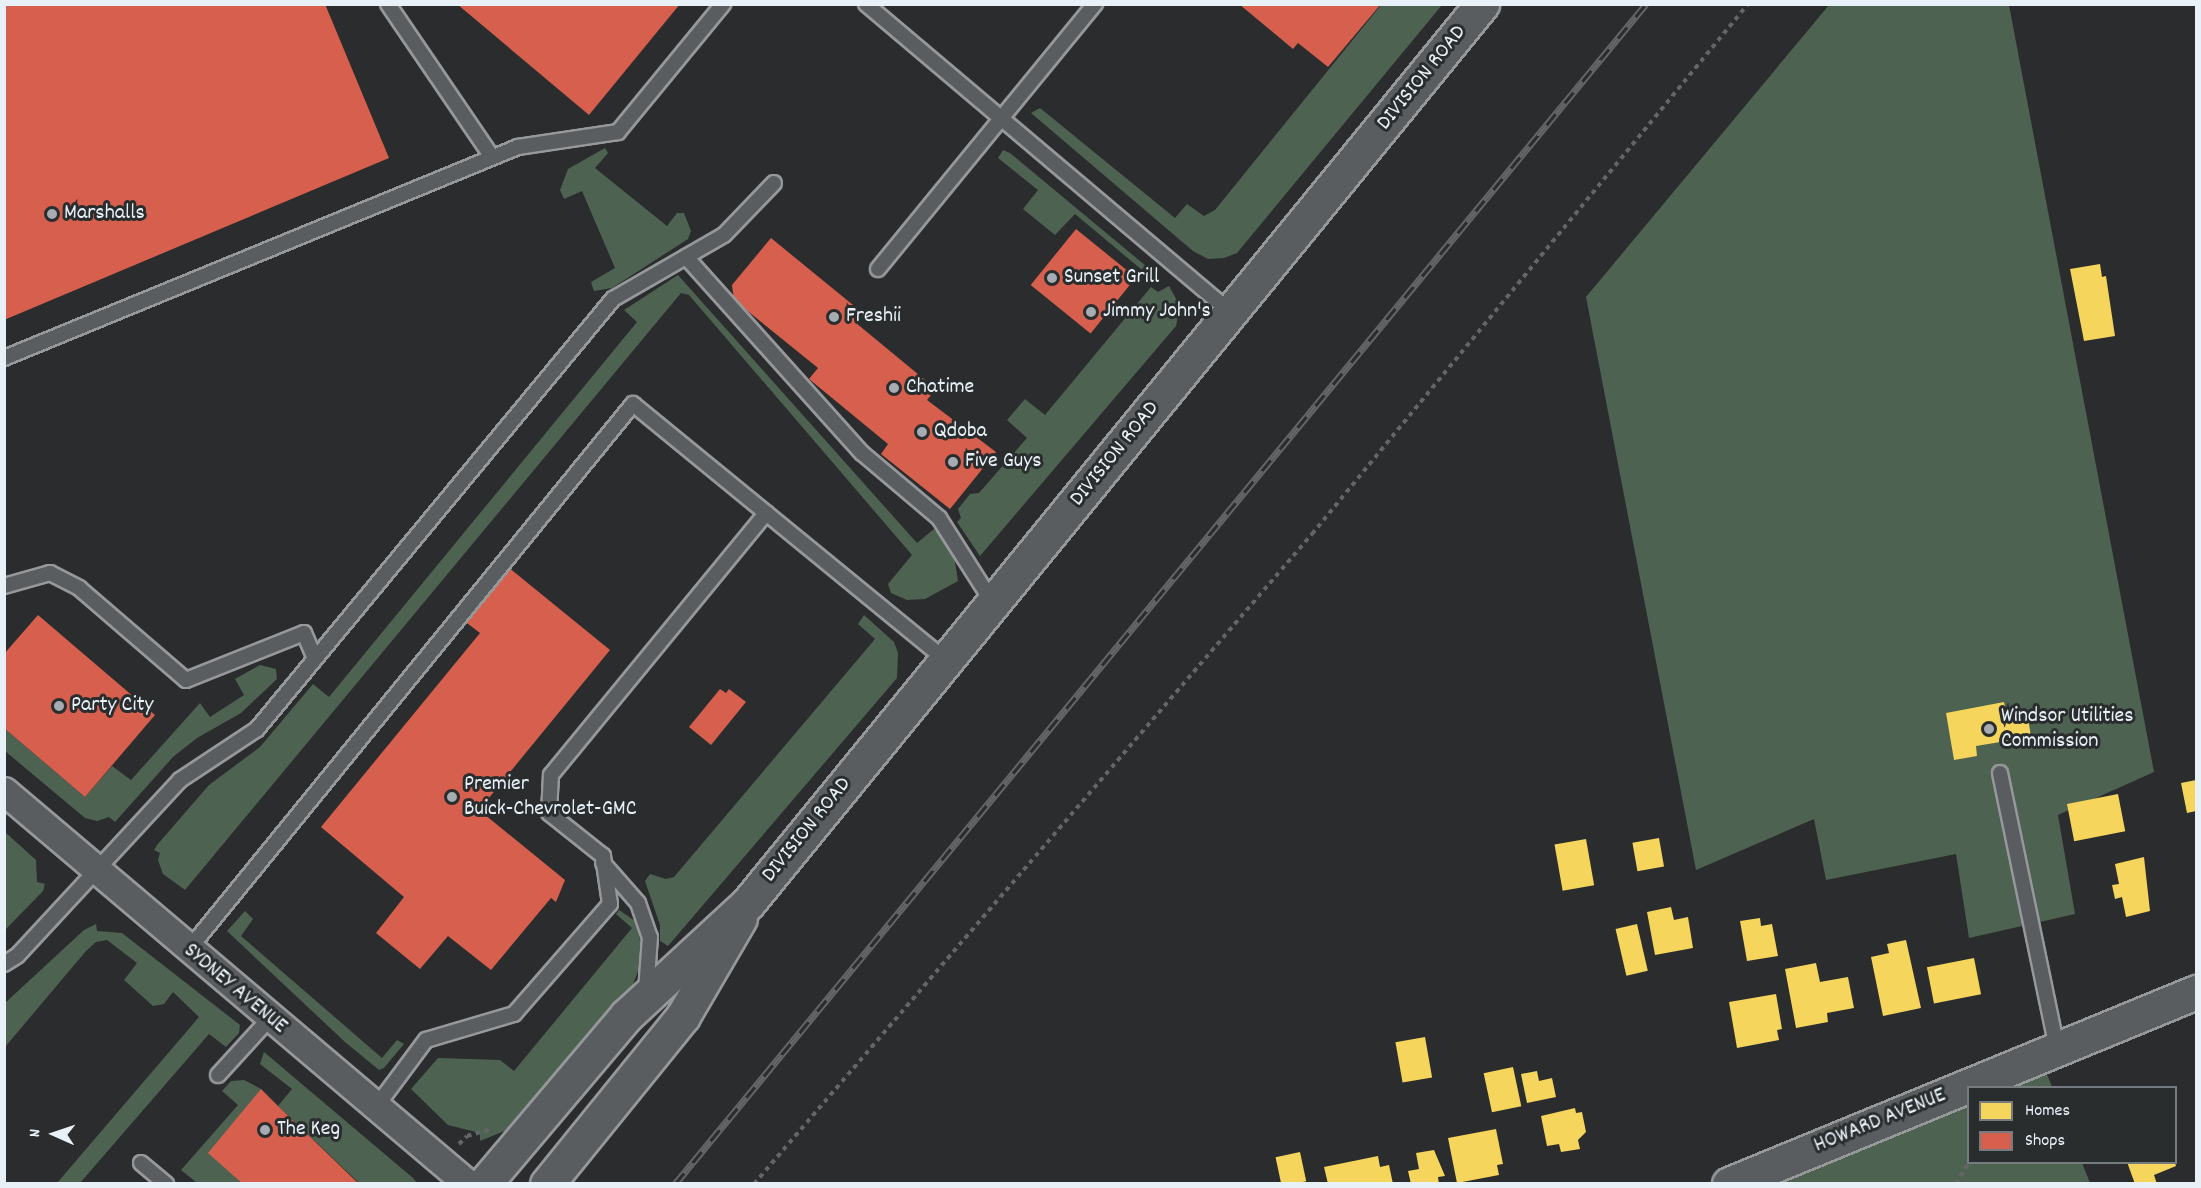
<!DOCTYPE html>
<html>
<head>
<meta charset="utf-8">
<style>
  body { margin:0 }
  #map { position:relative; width:2201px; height:1188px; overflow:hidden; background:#2b2c2d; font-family:Dekko,sans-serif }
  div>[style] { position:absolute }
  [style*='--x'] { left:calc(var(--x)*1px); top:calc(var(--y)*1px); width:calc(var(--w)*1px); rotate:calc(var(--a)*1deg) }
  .green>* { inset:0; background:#4e6251 }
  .homes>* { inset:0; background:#f6d55c; transform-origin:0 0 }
  .shops>* { inset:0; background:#d6604d; transform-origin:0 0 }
  .path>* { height:4px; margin-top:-2px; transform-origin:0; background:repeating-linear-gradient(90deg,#636566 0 4.5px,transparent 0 9px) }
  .roads { filter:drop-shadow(2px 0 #96989a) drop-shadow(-2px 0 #96989a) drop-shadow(0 2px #96989a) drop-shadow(0 -2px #96989a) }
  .service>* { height:14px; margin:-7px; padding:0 7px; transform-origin:7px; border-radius:7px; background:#5a5d60 }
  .minor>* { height:27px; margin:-13.5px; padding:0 13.5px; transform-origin:13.5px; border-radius:13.5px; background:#5a5d60 }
  .tertiary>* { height:33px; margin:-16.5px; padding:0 16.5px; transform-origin:16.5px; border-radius:16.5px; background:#5a5d60 }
  .secondary>* { height:33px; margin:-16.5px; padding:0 16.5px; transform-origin:16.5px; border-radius:16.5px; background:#5a5d60 }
  .rail>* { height:7px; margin-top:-3.5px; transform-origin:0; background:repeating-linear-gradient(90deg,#2a2d2e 0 14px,#636566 0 28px); box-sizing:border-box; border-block:2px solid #636566 }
  .dots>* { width:16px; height:16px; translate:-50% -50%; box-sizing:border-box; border:3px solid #2a2d2e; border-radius:50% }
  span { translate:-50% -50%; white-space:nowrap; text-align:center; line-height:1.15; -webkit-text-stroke:6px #2a2d2e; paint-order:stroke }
  .street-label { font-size:22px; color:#e8f1f8 }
  .poi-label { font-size:22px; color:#e8f1f8 }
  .left { translate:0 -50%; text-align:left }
  .frame { position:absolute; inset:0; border:6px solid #e8f1f8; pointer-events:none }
  .legend { position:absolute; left:1967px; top:1086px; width:210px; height:78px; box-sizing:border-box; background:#2a2d2e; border:2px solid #767b7f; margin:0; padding:8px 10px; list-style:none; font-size:18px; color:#e8f1f8 }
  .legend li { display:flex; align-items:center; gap:12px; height:30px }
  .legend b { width:30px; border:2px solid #767b7f }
  .north { position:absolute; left:24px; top:1104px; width:60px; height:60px; -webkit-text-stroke:4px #2a2d2e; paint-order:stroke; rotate:273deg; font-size:16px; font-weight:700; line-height:24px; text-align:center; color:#e8f1f8 }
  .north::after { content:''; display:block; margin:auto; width:21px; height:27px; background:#e8f1f8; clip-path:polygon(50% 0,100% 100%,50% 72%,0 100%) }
</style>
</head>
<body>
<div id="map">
  <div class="green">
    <i style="clip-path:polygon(1381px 5px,1442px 5px,1237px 253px,1224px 258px,1208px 259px,1193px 251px,1031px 113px,1040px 108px,1175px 218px,1187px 204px,1204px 216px,1215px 210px)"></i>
    <i style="clip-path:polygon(1829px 5px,2009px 5px,2154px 772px,2058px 815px,2075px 914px,1969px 938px,1956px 854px,1826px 880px,1814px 819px,1696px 870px,1586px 297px)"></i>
    <i style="clip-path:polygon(605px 148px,608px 153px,595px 168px,667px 226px,677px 213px,684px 213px,691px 231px,688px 239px,612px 288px,594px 291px,591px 282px,615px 268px,582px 191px,564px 199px,560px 190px,568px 169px)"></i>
    <i style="clip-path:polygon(1003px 150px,1010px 153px,1146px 266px,1142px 270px,1075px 214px,1055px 235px,1023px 209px,1038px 190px,998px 158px)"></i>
    <i style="clip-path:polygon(678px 275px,917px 543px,934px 529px,953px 549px,958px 581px,925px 599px,907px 600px,891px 593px,888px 584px,912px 555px,689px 295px,681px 293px,185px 890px,163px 874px,158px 860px,160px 853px,154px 850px,157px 845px,209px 785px,260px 747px,313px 684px,329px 697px,637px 322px,624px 310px)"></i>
    <i style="clip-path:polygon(1169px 286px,1180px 306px,1176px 326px,980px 556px,957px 522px,961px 518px,958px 509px,970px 494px,979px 493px,1027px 438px,1007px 420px,1025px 399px,1045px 415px,1151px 287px,1158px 292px)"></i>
    <i style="clip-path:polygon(864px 615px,894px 642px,898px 653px,897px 678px,668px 946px,660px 941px,660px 925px,645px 881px,650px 874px,666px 879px,674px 877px,875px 639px,858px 624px)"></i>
    <i style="clip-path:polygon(260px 665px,276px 669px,277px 679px,241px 713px,197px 738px,173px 757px,115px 822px,109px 817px,97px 821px,85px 818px,5px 751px,4px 728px,85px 797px,112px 766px,131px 780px,200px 703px,210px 717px,244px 695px,235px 679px)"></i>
    <i style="clip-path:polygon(5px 832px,36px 860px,37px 882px,45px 884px,43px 891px,5px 930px)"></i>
    <i style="clip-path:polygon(619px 910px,638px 923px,642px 961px,630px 992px,512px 1128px,480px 1141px,480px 1133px,448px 1125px,411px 1089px,438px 1058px,500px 1060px,514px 1071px,632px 928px,616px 914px)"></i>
    <i style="clip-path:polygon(245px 911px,253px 919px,241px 936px,382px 1058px,397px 1040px,404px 1044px,384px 1068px,379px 1070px,345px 1042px,227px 931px)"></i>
    <i style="clip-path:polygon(96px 924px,97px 931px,122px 933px,240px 1025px,239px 1033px,226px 1047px,209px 1034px,80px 1183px,57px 1183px,199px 1017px,173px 992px,164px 1004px,153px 1006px,124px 980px,137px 963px,107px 940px,96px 942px,86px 951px,5px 1047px,5px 1003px,84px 930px)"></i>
    <i style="clip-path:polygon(264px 1052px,413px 1178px,417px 1183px,359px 1183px,278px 1106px,292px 1089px,260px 1064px)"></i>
    <i style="clip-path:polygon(2045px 1069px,2052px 1087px,1999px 1088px)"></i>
    <i style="clip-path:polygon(244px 1080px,261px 1089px,243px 1183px,197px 1183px,181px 1170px,238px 1105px,222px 1091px,231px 1081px)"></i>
    <i style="clip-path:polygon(1968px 1100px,1968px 1162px,2082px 1163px,2090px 1183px,1765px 1184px)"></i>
  </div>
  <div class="homes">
    <i style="clip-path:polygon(2100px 264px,2102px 277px,2106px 276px,2115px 336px,2084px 341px,2070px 269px)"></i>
    <i style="clip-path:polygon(2004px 702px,2008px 722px,2028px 718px,2031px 737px,1976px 746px,1977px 756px,1954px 760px,1946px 713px)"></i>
    <i style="clip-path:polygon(2196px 780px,2196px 811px,2187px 813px,2181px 783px)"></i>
    <i style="left:2118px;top:794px;width:38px;height:52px;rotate:79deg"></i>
    <i style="left:1659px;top:838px;width:29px;height:27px;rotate:80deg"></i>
    <i style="left:1586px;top:839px;width:47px;height:32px;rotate:80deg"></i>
    <i style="clip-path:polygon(2144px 857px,2150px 911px,2126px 917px,2122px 897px,2115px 899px,2112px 885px,2119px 884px,2115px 864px)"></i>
    <i style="clip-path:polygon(1671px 907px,1674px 920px,1688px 917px,1693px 948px,1655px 955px,1647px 912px)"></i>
    <i style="clip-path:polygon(1760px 918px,1761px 926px,1772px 924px,1778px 956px,1747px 961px,1740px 921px)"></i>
    <i style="left:1637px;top:924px;width:48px;height:22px;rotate:77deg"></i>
    <i style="clip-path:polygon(1906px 940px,1921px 1008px,1883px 1016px,1871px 957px,1889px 953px,1887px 944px)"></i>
    <i style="left:1974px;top:958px;width:37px;height:48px;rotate:79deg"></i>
    <i style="clip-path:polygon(1816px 963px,1820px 982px,1848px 977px,1854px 1008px,1827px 1013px,1828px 1022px,1796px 1028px,1785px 969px)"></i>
    <i style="clip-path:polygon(1776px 994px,1782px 1029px,1777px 1030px,1779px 1040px,1737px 1048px,1729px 1002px)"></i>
    <i style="left:1425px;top:1037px;width:41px;height:30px;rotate:80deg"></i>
    <i style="left:1513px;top:1067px;width:40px;height:30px;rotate:78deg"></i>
    <i style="clip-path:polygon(1537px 1071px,1539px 1081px,1552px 1078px,1556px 1097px,1527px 1103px,1521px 1074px)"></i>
    <i style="clip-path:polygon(1575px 1108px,1576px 1113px,1582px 1112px,1586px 1132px,1578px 1140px,1580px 1149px,1561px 1152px,1559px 1144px,1547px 1146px,1541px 1116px)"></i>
    <i style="clip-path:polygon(1496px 1129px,1503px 1164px,1497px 1165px,1499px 1175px,1457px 1183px,1448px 1138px)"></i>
    <i style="clip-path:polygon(1434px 1150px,1445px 1176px,1438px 1177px,1439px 1184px,1411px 1184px,1408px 1171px,1419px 1169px,1416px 1153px)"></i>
    <i style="left:1300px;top:1152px;width:30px;height:25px;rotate:78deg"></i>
    <i style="clip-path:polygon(1378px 1156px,1380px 1167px,1389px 1165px,1393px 1184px,1328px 1184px,1324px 1167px)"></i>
    <i style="clip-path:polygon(2127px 1162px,2175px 1162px,2176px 1166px,2154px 1175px,2157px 1184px,2135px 1184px)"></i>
  </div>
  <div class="shops">
    <i style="clip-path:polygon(4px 4px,325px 4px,389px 158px,4px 320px)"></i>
    <i style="clip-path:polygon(457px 4px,680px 4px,589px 115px)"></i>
    <i style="clip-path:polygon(1239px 4px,1381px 4px,1328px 67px,1298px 43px,1293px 49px)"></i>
    <i style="left:1076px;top:229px;width:77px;height:72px;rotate:39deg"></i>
    <i style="clip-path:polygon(771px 238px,864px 314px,856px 323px,936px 389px,927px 400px,996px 452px,950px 509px,881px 454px,888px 444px,809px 379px,818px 368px,734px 300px,732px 285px)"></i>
    <i style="clip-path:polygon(508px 567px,610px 650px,479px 810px,565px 880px,556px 902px,551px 898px,491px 970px,448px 936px,420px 969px,376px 933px,404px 897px,321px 827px,480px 633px,463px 620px)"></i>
    <i style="clip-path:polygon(38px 615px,155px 715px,85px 797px,4px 728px,4px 654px)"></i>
    <i style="clip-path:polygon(720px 689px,726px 693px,729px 689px,746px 702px,711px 745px,689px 727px)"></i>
    <i style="clip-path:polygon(261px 1089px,278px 1106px,359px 1184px,243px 1184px,208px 1153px)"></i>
  </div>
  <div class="path">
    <i style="--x:459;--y:1144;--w:11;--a:-45"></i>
    <i style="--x:467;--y:1136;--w:26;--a:-16"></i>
    <i style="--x:754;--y:1184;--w:857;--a:-49.36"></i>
    <i style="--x:1312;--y:534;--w:686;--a:-50.56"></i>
    <i style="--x:1956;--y:1184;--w:26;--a:-59"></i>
  </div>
  <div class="roads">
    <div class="service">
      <i style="--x:388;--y:4;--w:185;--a:55.8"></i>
      <i style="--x:866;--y:4;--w:478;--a:40.2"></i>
      <i style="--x:686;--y:257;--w:263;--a:48.1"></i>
      <i style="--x:862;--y:453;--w:101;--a:40.2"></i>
      <i style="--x:939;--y:518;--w:101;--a:57.6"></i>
      <i style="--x:878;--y:269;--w:343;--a:-50.7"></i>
      <i style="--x:4;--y:358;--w:556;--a:-22.32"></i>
      <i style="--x:518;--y:147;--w:101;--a:-8.5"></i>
      <i style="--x:618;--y:132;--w:166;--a:-50.6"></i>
      <i style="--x:4;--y:586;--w:48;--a:-15.8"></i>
      <i style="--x:50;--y:573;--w:33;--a:27"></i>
      <i style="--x:79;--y:588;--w:141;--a:40.7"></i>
      <i style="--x:186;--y:680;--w:127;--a:-21.7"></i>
      <i style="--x:304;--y:633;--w:28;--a:67"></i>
      <i style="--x:2000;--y:773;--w:281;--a:78.3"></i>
      <i style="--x:603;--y:863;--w:53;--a:48.8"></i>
      <i style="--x:638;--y:903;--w:36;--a:71"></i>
      <i style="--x:650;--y:937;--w:54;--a:94.2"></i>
      <i style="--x:189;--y:949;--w:703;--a:-50.83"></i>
      <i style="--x:633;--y:404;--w:404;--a:39.3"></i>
      <i style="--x:4;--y:964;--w:15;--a:-32"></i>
      <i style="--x:17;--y:956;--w:240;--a:-47.2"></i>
      <i style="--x:180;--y:780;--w:92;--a:-33.5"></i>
      <i style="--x:257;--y:729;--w:558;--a:-50.38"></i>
      <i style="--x:613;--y:299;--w:128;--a:-30"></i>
      <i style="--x:724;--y:235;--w:72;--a:-46.1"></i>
      <i style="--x:218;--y:1075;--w:77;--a:-47.6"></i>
      <i style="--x:376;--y:1107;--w:84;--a:-53.3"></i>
      <i style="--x:426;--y:1040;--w:92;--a:-16.5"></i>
      <i style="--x:514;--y:1014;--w:146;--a:-48.9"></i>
      <i style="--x:610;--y:904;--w:49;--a:-98.3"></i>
      <i style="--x:603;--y:856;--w:69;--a:-141.5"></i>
      <i style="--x:549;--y:813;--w:38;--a:-87"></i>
      <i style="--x:551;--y:775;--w:339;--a:-50.6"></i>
      <i style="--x:141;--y:1163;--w:33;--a:40"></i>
    </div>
    <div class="minor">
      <i style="--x:4;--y:791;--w:608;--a:40.26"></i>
    </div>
    <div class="tertiary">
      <i style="--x:1729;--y:1184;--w:505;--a:-22.35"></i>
    </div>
    <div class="secondary">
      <i style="--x:484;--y:1184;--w:220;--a:-49.8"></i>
      <i style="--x:626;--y:1016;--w:166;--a:-42.8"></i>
      <i style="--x:748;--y:903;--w:1161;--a:-50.77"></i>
      <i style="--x:547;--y:1184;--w:216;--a:-51"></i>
      <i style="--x:683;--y:1016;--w:113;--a:-59.8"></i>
    </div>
  </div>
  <div class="rail">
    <i style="--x:675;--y:1184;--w:1528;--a:-50.55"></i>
  </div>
  <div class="dots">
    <i style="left:52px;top:214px;background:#a6acb1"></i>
    <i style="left:1052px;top:278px;background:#a6acb1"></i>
    <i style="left:1091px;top:312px;background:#a6acb1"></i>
    <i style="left:834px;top:317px;background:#a6acb1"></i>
    <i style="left:894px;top:388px;background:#a6acb1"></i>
    <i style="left:922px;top:432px;background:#a6acb1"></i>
    <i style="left:953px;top:462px;background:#a6acb1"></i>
    <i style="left:59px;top:706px;background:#a6acb1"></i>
    <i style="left:1989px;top:729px;background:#a6acb1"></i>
    <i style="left:452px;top:797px;background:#a6acb1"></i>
    <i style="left:265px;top:1130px;background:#a6acb1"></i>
  </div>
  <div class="street-label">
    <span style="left:1422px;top:78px;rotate:-51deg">DIVISION ROAD</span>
    <span style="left:1115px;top:454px;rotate:-51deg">DIVISION ROAD</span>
    <span style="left:807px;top:830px;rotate:-51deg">DIVISION ROAD</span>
    <span style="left:235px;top:989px;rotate:40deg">SYDNEY AVENUE</span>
    <span style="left:1880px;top:1121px;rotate:-22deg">HOWARD AVENUE</span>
  </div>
  <div class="poi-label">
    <span class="left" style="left:64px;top:214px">Marshalls</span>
    <span class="left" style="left:1064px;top:278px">Sunset Grill</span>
    <span class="left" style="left:1103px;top:312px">Jimmy John's</span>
    <span class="left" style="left:846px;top:317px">Freshii</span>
    <span class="left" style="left:906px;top:388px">Chatime</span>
    <span class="left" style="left:934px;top:432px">Qdoba</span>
    <span class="left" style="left:965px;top:462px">Five Guys</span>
    <span class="left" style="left:71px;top:706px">Party City</span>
    <span class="left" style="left:2001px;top:729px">Windsor Utilities<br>Commission</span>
    <span class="left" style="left:464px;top:797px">Premier<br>Buick-Chevrolet-GMC</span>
    <span class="left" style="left:277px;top:1130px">The Keg</span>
  </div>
  <div class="frame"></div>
  <ul class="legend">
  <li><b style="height:16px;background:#f6d55c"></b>Homes</li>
  <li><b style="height:16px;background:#d6604d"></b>Shops</li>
  </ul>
  <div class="north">N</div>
</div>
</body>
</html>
